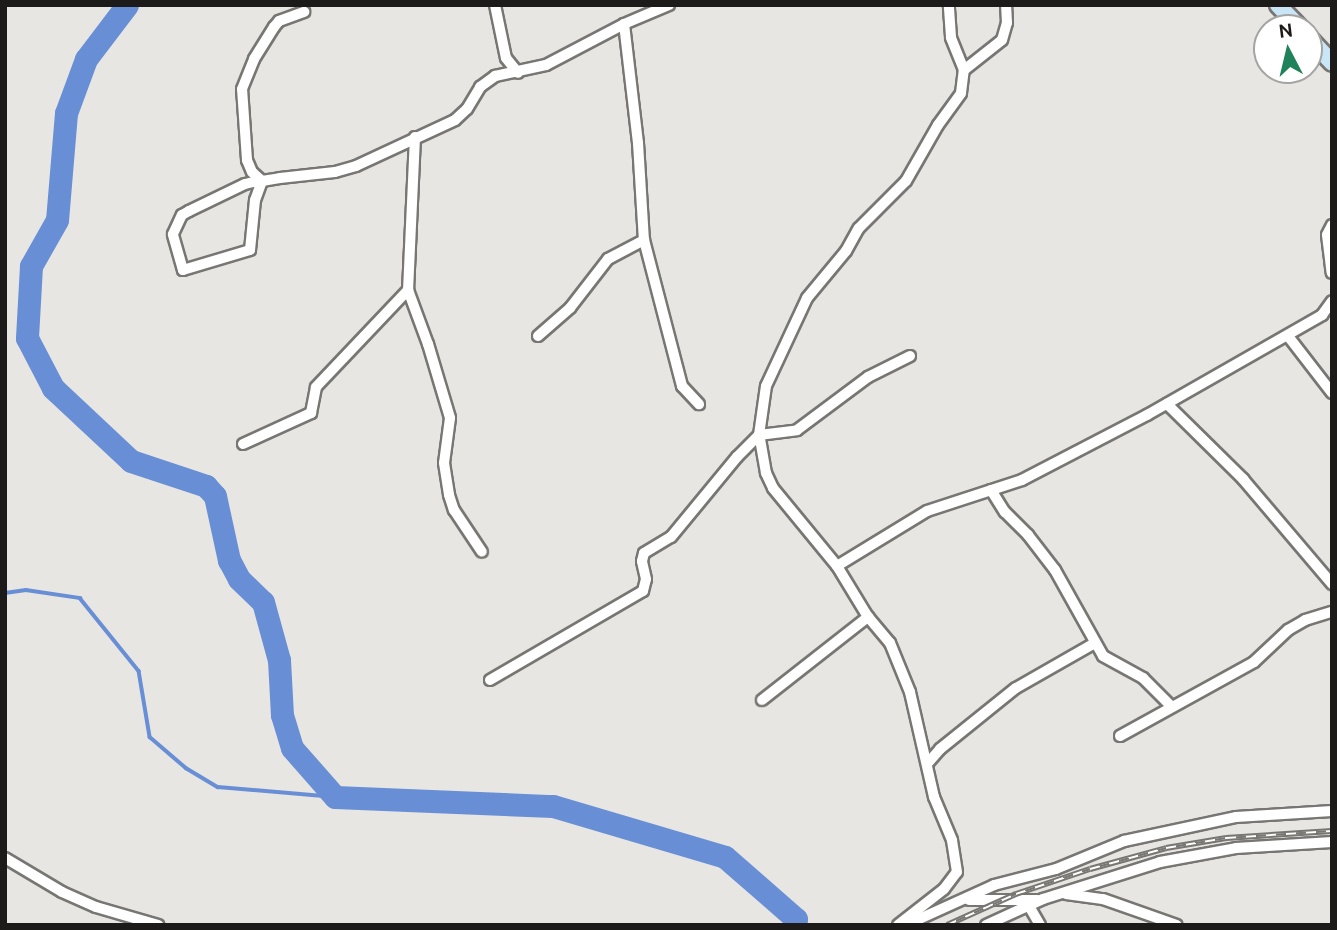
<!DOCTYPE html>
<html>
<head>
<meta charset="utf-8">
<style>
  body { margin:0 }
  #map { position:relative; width:1337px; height:930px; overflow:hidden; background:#e8e6e2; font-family:Ubuntu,sans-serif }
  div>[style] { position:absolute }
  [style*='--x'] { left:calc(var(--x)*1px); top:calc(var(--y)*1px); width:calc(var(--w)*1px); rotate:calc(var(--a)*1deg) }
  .stream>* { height:3.5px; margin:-1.75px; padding:0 1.75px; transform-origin:1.75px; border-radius:1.75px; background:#688fd5 }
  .river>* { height:23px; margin:-11.5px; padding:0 11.5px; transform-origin:11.5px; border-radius:11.5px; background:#688fd5 }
  .roads { filter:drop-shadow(2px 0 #787673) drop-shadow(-2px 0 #787673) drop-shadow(0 2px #787673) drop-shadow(0 -2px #787673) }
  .street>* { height:10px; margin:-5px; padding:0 5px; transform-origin:5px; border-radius:5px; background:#fff }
  .secondary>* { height:16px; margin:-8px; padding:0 8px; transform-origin:8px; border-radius:8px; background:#c9e6f7 }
  .rail>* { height:6px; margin-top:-3px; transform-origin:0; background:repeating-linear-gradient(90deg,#fff 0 10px,#777673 0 20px); box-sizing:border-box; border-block:2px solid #777673 }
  span { translate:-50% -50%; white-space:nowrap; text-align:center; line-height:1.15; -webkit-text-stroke:7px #fff; paint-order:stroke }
  .frame { position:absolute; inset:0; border:7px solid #1c1b1a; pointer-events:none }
  .north { position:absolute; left:1253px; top:14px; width:70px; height:70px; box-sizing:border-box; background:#fff; border:2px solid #a4a4a3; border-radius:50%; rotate:353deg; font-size:19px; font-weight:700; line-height:28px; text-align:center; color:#1c1b1a }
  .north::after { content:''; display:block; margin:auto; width:24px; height:32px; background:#20825b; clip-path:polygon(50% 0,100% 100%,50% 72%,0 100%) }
</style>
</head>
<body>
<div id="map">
  <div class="stream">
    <i style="--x:5;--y:593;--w:21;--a:-8"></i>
    <i style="--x:26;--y:590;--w:55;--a:8.4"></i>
    <i style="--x:80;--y:598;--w:94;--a:51.1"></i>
    <i style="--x:139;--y:671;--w:67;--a:80.5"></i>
    <i style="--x:150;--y:737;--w:48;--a:40.7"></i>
    <i style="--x:186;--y:768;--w:37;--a:31"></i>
    <i style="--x:218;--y:787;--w:117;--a:4.9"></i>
  </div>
  <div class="river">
    <i style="--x:127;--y:5;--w:68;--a:127.2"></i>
    <i style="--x:86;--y:59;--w:58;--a:110.3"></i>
    <i style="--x:66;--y:113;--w:107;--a:94.8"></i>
    <i style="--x:57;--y:220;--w:53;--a:119.5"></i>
    <i style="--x:31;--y:266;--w:72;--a:93.2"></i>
    <i style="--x:27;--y:338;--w:56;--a:62.5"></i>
    <i style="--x:53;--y:388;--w:107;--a:43.1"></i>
    <i style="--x:131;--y:461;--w:79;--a:18.4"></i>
    <i style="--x:206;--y:486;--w:13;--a:48"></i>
    <i style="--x:215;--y:496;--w:66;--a:77.7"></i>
    <i style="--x:229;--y:560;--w:21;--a:62"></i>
    <i style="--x:239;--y:579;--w:33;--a:44"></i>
    <i style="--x:263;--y:602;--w:60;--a:74.6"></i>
    <i style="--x:279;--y:660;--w:55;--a:86.9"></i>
    <i style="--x:282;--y:715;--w:34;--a:73"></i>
    <i style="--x:292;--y:748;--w:65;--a:48.7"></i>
    <i style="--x:335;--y:797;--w:218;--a:2.4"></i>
    <i style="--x:553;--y:806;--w:179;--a:16.5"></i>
    <i style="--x:725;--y:857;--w:94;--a:41.1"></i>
    <i style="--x:796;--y:919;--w:6;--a:99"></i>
  </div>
  <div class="roads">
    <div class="street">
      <i style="--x:495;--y:5;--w:54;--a:78.3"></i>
      <i style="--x:506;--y:58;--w:19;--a:51"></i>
      <i style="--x:624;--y:24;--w:120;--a:83.3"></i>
      <i style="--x:638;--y:143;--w:97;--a:86.5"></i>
      <i style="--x:644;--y:240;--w:151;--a:75.4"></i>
      <i style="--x:682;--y:386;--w:25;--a:47"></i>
      <i style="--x:964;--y:70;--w:48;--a:-38.3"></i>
      <i style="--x:1002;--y:40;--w:18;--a:-74"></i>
      <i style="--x:1007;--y:23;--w:18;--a:-93"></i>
      <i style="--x:415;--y:137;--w:153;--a:92.6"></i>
      <i style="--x:408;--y:290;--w:58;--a:69.7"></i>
      <i style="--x:428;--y:344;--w:77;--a:73.4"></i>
      <i style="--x:450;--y:418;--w:45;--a:97.6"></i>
      <i style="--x:444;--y:463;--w:32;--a:81"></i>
      <i style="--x:449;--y:495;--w:16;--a:72"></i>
      <i style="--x:454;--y:510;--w:50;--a:56.3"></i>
      <i style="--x:262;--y:181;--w:20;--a:110"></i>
      <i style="--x:255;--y:200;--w:50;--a:95.7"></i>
      <i style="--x:250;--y:250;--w:70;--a:163.4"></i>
      <i style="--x:183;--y:270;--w:37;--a:-106"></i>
      <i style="--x:173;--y:234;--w:21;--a:-65"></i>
      <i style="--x:182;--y:215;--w:8;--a:-30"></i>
      <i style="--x:189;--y:211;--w:62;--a:-25.7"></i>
      <i style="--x:245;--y:184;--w:9;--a:-13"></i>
      <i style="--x:254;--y:182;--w:8;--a:-7"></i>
      <i style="--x:262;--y:181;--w:18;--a:-9"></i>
      <i style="--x:280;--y:178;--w:55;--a:-6.2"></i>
      <i style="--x:335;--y:172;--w:22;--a:-16"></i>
      <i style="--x:356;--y:166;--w:109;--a:-24.9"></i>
      <i style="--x:455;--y:120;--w:16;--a:-43"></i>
      <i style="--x:467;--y:109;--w:26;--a:-59"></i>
      <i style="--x:480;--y:87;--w:19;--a:-36"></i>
      <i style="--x:495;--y:76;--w:52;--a:-12.2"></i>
      <i style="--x:546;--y:65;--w:88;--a:-27.7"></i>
      <i style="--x:624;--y:24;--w:49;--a:-22.9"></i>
      <i style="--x:262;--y:181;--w:13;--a:-138"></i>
      <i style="--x:252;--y:172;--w:13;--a:-113"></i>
      <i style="--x:247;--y:160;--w:71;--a:-94"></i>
      <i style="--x:242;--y:89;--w:32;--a:-68"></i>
      <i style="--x:254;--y:59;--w:38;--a:-58"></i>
      <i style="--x:274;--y:27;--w:8;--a:-50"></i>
      <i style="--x:279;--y:21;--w:27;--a:-20"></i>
      <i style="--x:1332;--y:225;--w:11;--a:117"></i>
      <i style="--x:1327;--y:235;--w:38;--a:83"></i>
      <i style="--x:538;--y:336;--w:43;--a:-41.2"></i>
      <i style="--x:570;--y:308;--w:62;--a:-52.2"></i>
      <i style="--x:608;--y:259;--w:41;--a:-27.8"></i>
      <i style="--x:1288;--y:336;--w:72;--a:52.3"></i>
      <i style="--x:1167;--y:404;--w:107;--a:44.6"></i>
      <i style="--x:1243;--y:479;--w:138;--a:49.7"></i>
      <i style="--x:243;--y:444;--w:75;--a:-24.5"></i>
      <i style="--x:311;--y:413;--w:26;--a:-79"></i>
      <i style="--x:316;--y:387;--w:134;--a:-46.5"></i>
      <i style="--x:991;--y:490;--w:26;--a:58"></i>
      <i style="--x:1005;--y:512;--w:33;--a:45"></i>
      <i style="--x:1028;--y:535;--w:44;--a:52.4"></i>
      <i style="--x:1055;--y:570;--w:98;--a:60.8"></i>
      <i style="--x:1103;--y:656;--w:46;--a:28.8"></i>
      <i style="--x:1143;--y:678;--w:41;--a:45"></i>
      <i style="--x:837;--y:566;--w:105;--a:-31.4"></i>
      <i style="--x:927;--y:511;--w:100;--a:-18.1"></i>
      <i style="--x:1022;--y:480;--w:141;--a:-27.5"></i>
      <i style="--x:1147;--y:415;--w:202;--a:-29.7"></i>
      <i style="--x:1322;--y:315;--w:17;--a:-54"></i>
      <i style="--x:490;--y:680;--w:177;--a:-30.2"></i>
      <i style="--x:643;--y:591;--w:12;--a:-76"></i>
      <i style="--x:646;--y:579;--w:18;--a:-103"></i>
      <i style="--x:642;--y:561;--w:8;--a:-76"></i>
      <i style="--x:644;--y:553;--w:31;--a:-31"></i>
      <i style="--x:671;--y:537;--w:104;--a:-50.5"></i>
      <i style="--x:737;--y:457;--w:31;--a:-45"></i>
      <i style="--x:759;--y:435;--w:38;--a:-7"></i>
      <i style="--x:797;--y:430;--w:89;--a:-36.7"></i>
      <i style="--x:868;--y:377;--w:47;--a:-26.6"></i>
      <i style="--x:762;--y:700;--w:135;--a:-38.1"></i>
      <i style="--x:1120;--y:736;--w:153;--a:-28.9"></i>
      <i style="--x:1254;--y:662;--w:47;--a:-43.3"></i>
      <i style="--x:1288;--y:630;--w:20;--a:-30"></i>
      <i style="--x:1305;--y:620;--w:28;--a:-17"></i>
      <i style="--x:927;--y:764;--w:20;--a:-49"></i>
      <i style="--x:940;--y:749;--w:97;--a:-38.8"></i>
      <i style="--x:1016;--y:688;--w:91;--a:-29.7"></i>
      <i style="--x:5;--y:858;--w:66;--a:30.8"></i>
      <i style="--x:62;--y:892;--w:37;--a:24"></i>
      <i style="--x:96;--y:907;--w:65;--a:16.2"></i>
      <i style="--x:1066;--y:894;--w:37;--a:8"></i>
      <i style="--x:1103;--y:899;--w:78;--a:19.4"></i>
      <i style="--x:969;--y:900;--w:68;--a:0"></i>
      <i style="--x:1029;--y:906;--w:22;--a:60"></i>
      <i style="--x:898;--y:925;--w:58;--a:-38"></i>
      <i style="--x:944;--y:889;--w:21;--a:-53"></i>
      <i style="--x:957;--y:872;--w:32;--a:-99"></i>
      <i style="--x:952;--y:840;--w:47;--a:-112.7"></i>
      <i style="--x:934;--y:797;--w:108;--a:-102.9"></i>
      <i style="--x:910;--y:692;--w:53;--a:-112.2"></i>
      <i style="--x:890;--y:643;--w:34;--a:-130"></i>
      <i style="--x:868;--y:617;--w:60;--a:-121.3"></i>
      <i style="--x:837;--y:566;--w:101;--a:-129.4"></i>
      <i style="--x:773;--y:488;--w:17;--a:-115"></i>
      <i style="--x:766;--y:473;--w:39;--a:-100"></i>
      <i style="--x:759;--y:435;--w:49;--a:-81.9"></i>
      <i style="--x:766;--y:386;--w:97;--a:-65"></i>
      <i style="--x:807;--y:298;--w:61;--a:-50.3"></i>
      <i style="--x:846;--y:251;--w:26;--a:-61"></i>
      <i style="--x:859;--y:228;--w:66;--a:-45"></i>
      <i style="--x:906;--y:181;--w:64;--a:-60.3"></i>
      <i style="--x:938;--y:125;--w:39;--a:-54"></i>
      <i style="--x:961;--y:93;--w:23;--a:-83"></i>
      <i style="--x:964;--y:70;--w:35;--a:-112"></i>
      <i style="--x:951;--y:37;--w:32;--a:-94"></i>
      <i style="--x:906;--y:925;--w:97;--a:-24.4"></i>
      <i style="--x:994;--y:885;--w:64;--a:-14.5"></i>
      <i style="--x:1056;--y:869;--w:74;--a:-22.4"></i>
      <i style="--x:1124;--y:841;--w:115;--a:-12.1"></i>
      <i style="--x:1236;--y:817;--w:96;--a:-3.6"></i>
      <i style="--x:986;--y:925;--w:63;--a:-24.5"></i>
      <i style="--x:1043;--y:899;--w:123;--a:-17.5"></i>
      <i style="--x:1160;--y:862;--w:77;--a:-10.4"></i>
      <i style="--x:1236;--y:848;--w:96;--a:-3.6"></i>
    </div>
    <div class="secondary">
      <i style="--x:1278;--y:5;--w:32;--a:46"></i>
      <i style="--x:1309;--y:38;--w:34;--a:47"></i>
    </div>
  </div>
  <div class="rail">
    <i style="--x:947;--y:925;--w:76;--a:-24.2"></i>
    <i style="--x:1016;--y:894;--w:78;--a:-18.7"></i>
    <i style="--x:1090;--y:869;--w:79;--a:-15.4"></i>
    <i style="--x:1166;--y:848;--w:61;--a:-9.5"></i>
    <i style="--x:1226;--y:838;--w:106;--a:-3.8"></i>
  </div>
  <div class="frame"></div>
  <div class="north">N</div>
</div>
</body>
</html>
